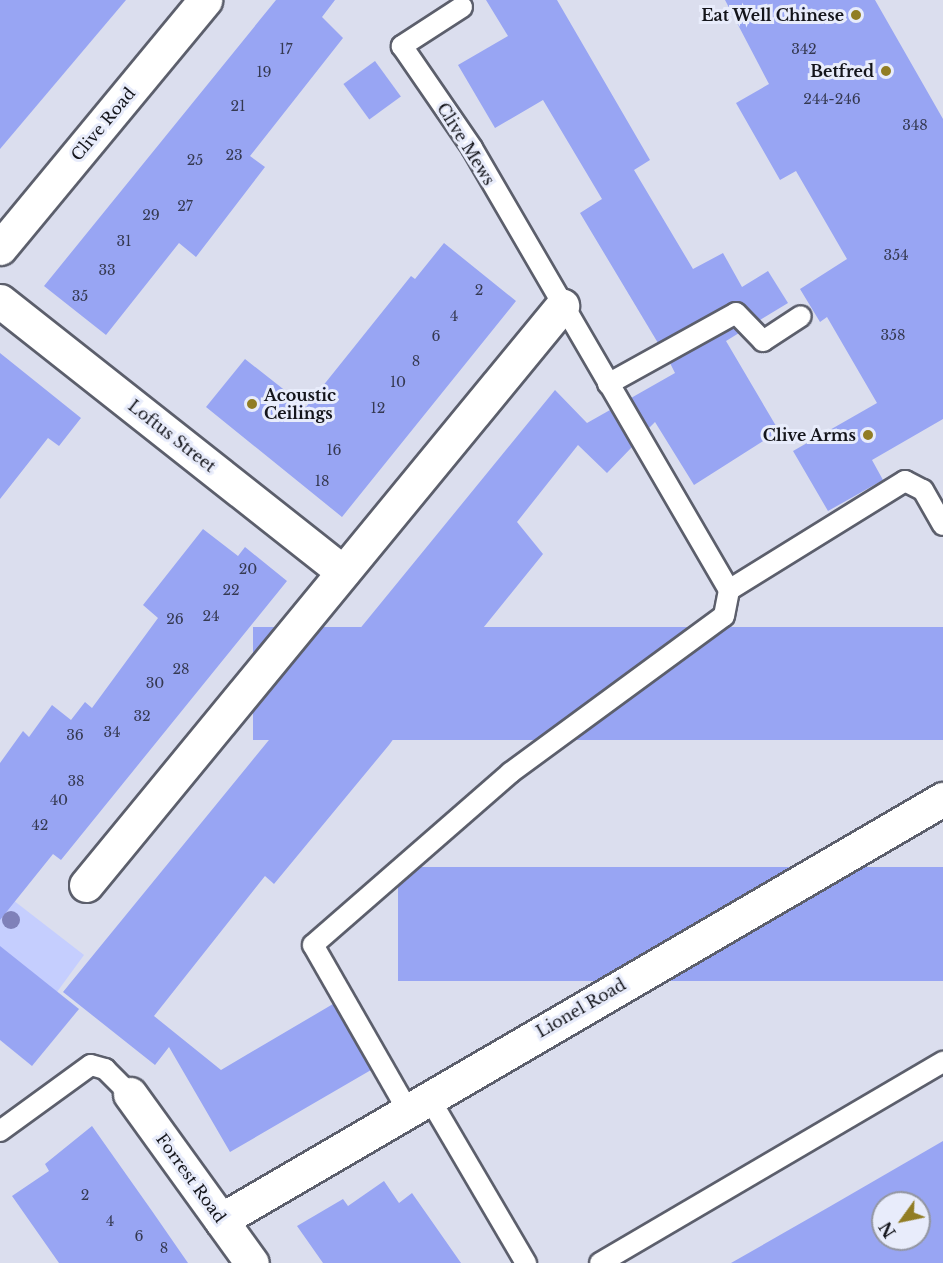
<!DOCTYPE html>
<html>
<head>
<meta charset="utf-8">
<style>
  body { margin:0 }
  #map { position:relative; width:943px; height:1263px; overflow:hidden; background:#dbdeee; font-family:"Libre Baskerville",serif }
  div>[style] { position:absolute }
  [style*='--x'] { left:calc(var(--x)*1px); top:calc(var(--y)*1px); width:calc(var(--w)*1px); rotate:calc(var(--a)*1deg) }
  .green>* { inset:0; background:#c5cefe }
  .building>* { inset:0; background:#98a5f3; transform-origin:0 0 }
  .roads { filter:drop-shadow(2px 0 #5c5f6c) drop-shadow(-2px 0 #5c5f6c) drop-shadow(0 2px #5c5f6c) drop-shadow(0 -2px #5c5f6c) }
  .lane>* { height:20px; margin:-10px; padding:0 10px; transform-origin:10px; border-radius:10px; background:#fff }
  .street>* { height:33px; margin:-16.5px; padding:0 16.5px; transform-origin:16.5px; border-radius:16.5px; background:#fff }
  .trees>* { width:18px; height:18px; margin:-9px; border-radius:50%; background:#7f81b9 }
  .dots>* { width:16px; height:16px; translate:-50% -50%; box-sizing:border-box; border:3px solid #e8ecfb; border-radius:50% }
  span { translate:-50% -50%; white-space:nowrap; text-align:center; line-height:1.15; -webkit-text-stroke:6px #e8ecfb; paint-order:stroke }
  .number-label { font-size:14px; color:#353951 }
  .number-label span { -webkit-text-stroke-width:0 }
  .poi-label { font-size:16px; color:#14151b; font-weight:700 }
  .right { translate:-100% -50%; text-align:right }
  .left { translate:0 -50%; text-align:left }
  .street-label { font-size:16px; color:#14151b }
  .north { position:absolute; left:871px; top:1191px; width:60px; height:60px; box-sizing:border-box; background:#e8ecfb; border:2px solid #9396a1; border-radius:50%; rotate:237deg; font-size:16px; font-weight:700; line-height:24px; text-align:center; color:#14151b }
  .north::after { content:''; display:block; margin:auto; width:21px; height:27px; background:#917d24; clip-path:polygon(50% 0,100% 100%,50% 72%,0 100%) }
</style>
</head>
<body>
<div id="map">
  <div class="green">
    <i style="clip-path:polygon(0 890px,84px 955px,57px 992px,0 955px)"></i>
  </div>
  <div class="building">
    <i style="clip-path:polygon(0 0,126px 0,0 149px)"></i>
    <i style="clip-path:polygon(276px 0,335px 0,322px 17px,343px 38px,250px 156px,265px 167px,196px 257px,179px 243px,106px 335px,44px 286px)"></i>
    <i style="clip-path:polygon(486px 0,557px 0,650px 160px,634px 170px,693px 269px,723px 253px,742px 287px,768px 271px,788px 303px,760px 320px,741px 302px,731px 302px,658px 343px,580px 213px,602px 199px,543px 100px,495px 128px,458px 65px,508px 36px)"></i>
    <i style="clip-path:polygon(725px 0,875px 0,943px 119px,943px 419px,872px 460px,883px 480px,828px 511px,793px 451px,877px 403px,827px 317px,820px 322px,800px 289px,847px 259px,796px 171px,780px 180px,736px 103px,769px 84px)"></i>
    <i style="left:375px;top:61px;width:44px;height:39px;rotate:54deg"></i>
    <i style="clip-path:polygon(444px 243px,516px 301px,342px 517px,206px 407px,245px 359px,306px 407px,411px 276px,415px 279px)"></i>
    <i style="clip-path:polygon(734px 328px,739px 333px,726px 341px,779px 431px,694px 485px,655px 422px,649px 428px,631px 398px,675px 373px,670px 363px)"></i>
    <i style="clip-path:polygon(0 353px,81px 418px,59px 446px,48px 438px,0 499px)"></i>
    <i style="clip-path:polygon(555px 390px,587px 423px,610px 410px,632px 447px,607px 473px,578px 445px,517px 522px,543px 554px,458px 659px,447px 650px,391px 716px,403px 726px,389px 745px,274px 884px,265px 876px,154px 1016px,221px 1070px,333px 1004px,371px 1070px,230px 1152px,169px 1047px,155px 1065px,63px 992px)"></i>
    <i style="clip-path:polygon(203px 529px,238px 556px,245px 547px,287px 581px,61px 860px,53px 854px,0 920px,0 763px,23px 731px,29px 737px,52px 705px,71px 720px,85px 702px,92px 708px,158px 618px,143px 605px)"></i>
    <i style="left:943px;top:627px;width:113px;height:690px;rotate:90deg"></i>
    <i style="left:943px;top:867px;width:114px;height:545px;rotate:90deg"></i>
    <i style="clip-path:polygon(0 946px,79px 1009px,32px 1066px,0 1040px)"></i>
    <i style="clip-path:polygon(92px 1126px,152px 1211px,188px 1263px,59px 1263px,12px 1196px,49px 1171px,45px 1164px)"></i>
    <i style="clip-path:polygon(evenodd,943px 1141px,943px 1263px,731px 1263px,829px 1207px,943px 1141px,883px 1203px,919px 1203px,919px 1239px,883px 1239px,883px 1203px)"></i>
    <i style="clip-path:polygon(384px 1181px,399px 1203px,412px 1193px,461px 1263px,323px 1263px,297px 1226px,343px 1199px,348px 1206px)"></i>
  </div>
  <div class="roads">
    <div class="lane">
      <i style="--x:462;--y:7;--w:72;--a:147"></i>
      <i style="--x:402;--y:46;--w:124;--a:55.5"></i>
      <i style="--x:472;--y:148;--w:511;--a:59.82"></i>
      <i style="--x:608;--y:384;--w:146;--a:-29"></i>
      <i style="--x:736;--y:313;--w:39;--a:46"></i>
      <i style="--x:763;--y:341;--w:45;--a:-33.3"></i>
      <i style="--x:428;--y:1096;--w:194;--a:59.6"></i>
      <i style="--x:407;--y:1109;--w:189;--a:-119.8"></i>
      <i style="--x:313;--y:945;--w:262;--a:-41.1"></i>
      <i style="--x:510;--y:773;--w:265;--a:-36.3"></i>
      <i style="--x:724;--y:616;--w:26;--a:-79"></i>
      <i style="--x:729;--y:590;--w:207;--a:-31.8"></i>
      <i style="--x:905;--y:481;--w:20;--a:27"></i>
      <i style="--x:923;--y:490;--w:40;--a:60.3"></i>
      <i style="--x:0;--y:1131;--w:112;--a:-36"></i>
      <i style="--x:91;--y:1065;--w:15;--a:16"></i>
      <i style="--x:105;--y:1069;--w:35;--a:45"></i>
      <i style="--x:600;--y:1263;--w:398;--a:-30.4"></i>
    </div>
    <div class="street">
      <i style="--x:0;--y:248;--w:322;--a:-50.4"></i>
      <i style="--x:0;--y:301;--w:437;--a:38.3"></i>
      <i style="--x:86;--y:885;--w:750;--a:-50.58"></i>
      <i style="--x:130;--y:1094;--w:208;--a:54.2"></i>
      <i style="--x:221;--y:1220;--w:836;--a:-30.25"></i>
    </div>
  </div>
  <div class="trees">
    <i style="left:11px;top:920px"></i>
  </div>
  <div class="dots">
    <i style="left:856px;top:15px;background:#917d24"></i>
    <i style="left:886px;top:71px;background:#917d24"></i>
    <i style="left:252px;top:404px;background:#917d24"></i>
    <i style="left:868px;top:435px;background:#917d24"></i>
  </div>
  <div class="number-label">
    <span style="left:286px;top:49px">17</span>
    <span style="left:804px;top:49px">342</span>
    <span style="left:264px;top:72px">19</span>
    <span style="left:832px;top:99px">244-246</span>
    <span style="left:238px;top:106px">21</span>
    <span style="left:915px;top:125px">348</span>
    <span style="left:234px;top:155px">23</span>
    <span style="left:195px;top:160px">25</span>
    <span style="left:185px;top:206px">27</span>
    <span style="left:151px;top:215px">29</span>
    <span style="left:124px;top:241px">31</span>
    <span style="left:896px;top:255px">354</span>
    <span style="left:107px;top:270px">33</span>
    <span style="left:479px;top:290px">2</span>
    <span style="left:80px;top:296px">35</span>
    <span style="left:454px;top:316px">4</span>
    <span style="left:893px;top:335px">358</span>
    <span style="left:436px;top:336px">6</span>
    <span style="left:416px;top:361px">8</span>
    <span style="left:398px;top:382px">10</span>
    <span style="left:378px;top:408px">12</span>
    <span style="left:334px;top:450px">16</span>
    <span style="left:322px;top:481px">18</span>
    <span style="left:248px;top:569px">20</span>
    <span style="left:231px;top:590px">22</span>
    <span style="left:211px;top:616px">24</span>
    <span style="left:175px;top:619px">26</span>
    <span style="left:181px;top:669px">28</span>
    <span style="left:155px;top:683px">30</span>
    <span style="left:142px;top:716px">32</span>
    <span style="left:112px;top:732px">34</span>
    <span style="left:75px;top:735px">36</span>
    <span style="left:76px;top:781px">38</span>
    <span style="left:59px;top:800px">40</span>
    <span style="left:40px;top:825px">42</span>
    <span style="left:85px;top:1195px">2</span>
    <span style="left:110px;top:1221px">4</span>
    <span style="left:139px;top:1236px">6</span>
    <span style="left:164px;top:1248px">8</span>
  </div>
  <div class="poi-label">
    <span class="right" style="left:844px;top:15px">Eat Well Chinese</span>
    <span class="right" style="left:874px;top:71px">Betfred</span>
    <span class="left" style="left:264px;top:404px">Acoustic<br>Ceilings</span>
    <span class="right" style="left:856px;top:435px">Clive Arms</span>
  </div>
  <div class="street-label">
    <span style="left:103px;top:124px;rotate:-50deg">Clive Road</span>
    <span style="left:466px;top:144px;rotate:58deg">Clive Mews</span>
    <span style="left:172px;top:436px;rotate:38deg">Loftus Street</span>
    <span style="left:581px;top:1008px;rotate:-30deg">Lionel Road</span>
    <span style="left:191px;top:1178px;rotate:54deg">Forrest Road</span>
  </div>
  <div class="north">N</div>
</div>
</body>
</html>
